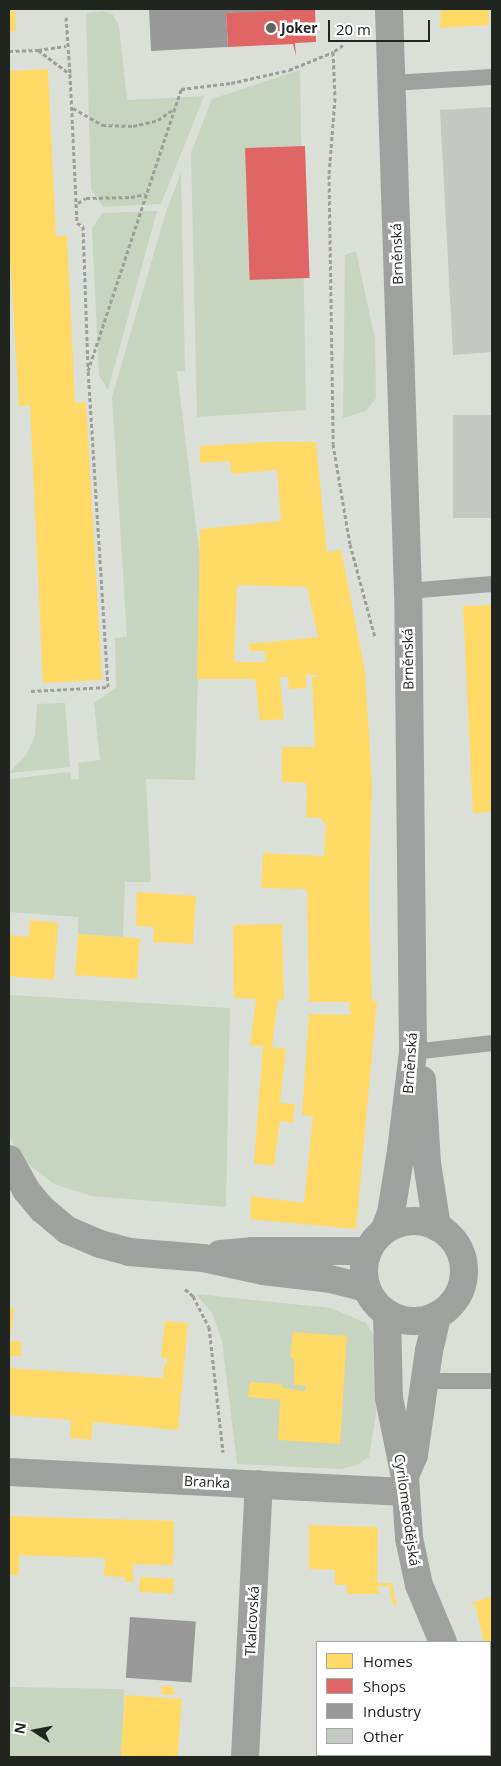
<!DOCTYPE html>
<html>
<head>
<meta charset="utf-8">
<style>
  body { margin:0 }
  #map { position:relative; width:501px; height:1766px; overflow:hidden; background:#dae0d8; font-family:"Open Sans",sans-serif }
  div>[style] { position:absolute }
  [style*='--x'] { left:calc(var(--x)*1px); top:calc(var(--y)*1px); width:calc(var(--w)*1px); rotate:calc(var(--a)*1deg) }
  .green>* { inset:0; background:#c6d4c0; transform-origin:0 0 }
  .homes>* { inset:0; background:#ffd966; transform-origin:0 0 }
  .shops>* { inset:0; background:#e06666; transform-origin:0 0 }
  .industry>* { inset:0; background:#999; transform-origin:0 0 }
  .building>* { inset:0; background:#c3c8c2; transform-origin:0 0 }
  .path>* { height:3px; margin-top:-1.5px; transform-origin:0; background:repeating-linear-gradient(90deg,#9d9f9c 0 4px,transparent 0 6.5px) }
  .service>* { height:16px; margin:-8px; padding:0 8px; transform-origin:8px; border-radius:8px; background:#9fa19e }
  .minor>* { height:28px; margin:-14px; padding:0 14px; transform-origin:14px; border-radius:14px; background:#9fa19e }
  .tertiary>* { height:28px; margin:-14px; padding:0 14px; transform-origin:14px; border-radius:14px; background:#9fa19e }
  .tertiary>.ring { margin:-14px; padding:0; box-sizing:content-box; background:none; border:28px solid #9fa19e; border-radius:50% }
  .dots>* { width:14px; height:14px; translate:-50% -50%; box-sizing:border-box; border:2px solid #fff; border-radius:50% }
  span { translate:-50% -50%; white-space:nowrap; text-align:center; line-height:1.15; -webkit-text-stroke:5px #fff; paint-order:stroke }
  .poi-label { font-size:14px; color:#21251f; font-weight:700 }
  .left { translate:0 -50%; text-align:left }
  .street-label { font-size:14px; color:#21251f }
  .frame { position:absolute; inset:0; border:10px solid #21251f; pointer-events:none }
  .legend { position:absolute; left:316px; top:1641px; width:175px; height:115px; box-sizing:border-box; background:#fff; border:1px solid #a6a8a5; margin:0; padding:6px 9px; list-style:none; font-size:15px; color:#21251f }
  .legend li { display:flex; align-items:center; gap:10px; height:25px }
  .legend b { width:25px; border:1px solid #a6a8a5 }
  .north { position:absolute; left:10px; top:1706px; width:50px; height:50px; -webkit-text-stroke:4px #fff; paint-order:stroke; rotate:281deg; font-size:14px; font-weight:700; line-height:20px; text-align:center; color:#21251f }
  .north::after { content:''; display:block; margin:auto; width:18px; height:22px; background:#21251f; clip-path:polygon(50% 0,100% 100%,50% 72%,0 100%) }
  .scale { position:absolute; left:328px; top:20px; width:102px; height:22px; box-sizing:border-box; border:2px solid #21251f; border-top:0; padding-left:6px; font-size:15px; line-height:18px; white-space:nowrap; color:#21251f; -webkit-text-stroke:4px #fff; paint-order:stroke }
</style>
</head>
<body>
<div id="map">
  <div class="green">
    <i style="clip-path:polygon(104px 11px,113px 15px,119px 26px,127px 100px,204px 96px,161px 204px,103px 207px,91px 189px,86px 13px)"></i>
    <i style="clip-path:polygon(300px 70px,306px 410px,197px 417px,191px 153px,212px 99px)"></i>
    <i style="clip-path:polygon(181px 172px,185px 371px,177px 371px,201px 567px,195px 780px,146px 779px,151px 882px,125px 882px,123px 937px,78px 934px,78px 917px,9px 912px,9px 779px,70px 772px,71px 780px,79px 779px,78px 763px,100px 760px,94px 703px,116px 688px,115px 638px,127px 637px,112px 397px,165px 215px)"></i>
    <i style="clip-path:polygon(157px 211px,108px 390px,99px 375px,92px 229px,102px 213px)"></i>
    <i style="clip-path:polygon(356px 251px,375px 339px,376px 398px,366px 411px,343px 418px,345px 255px)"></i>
    <i style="clip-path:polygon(65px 703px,70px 767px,9px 773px,26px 755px,35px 736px,37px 704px)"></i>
    <i style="clip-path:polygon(9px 995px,230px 1008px,226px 1207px,92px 1196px,54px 1184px,19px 1157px,9px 1134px)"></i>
    <i style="clip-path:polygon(196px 1294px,331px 1308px,366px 1323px,377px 1341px,382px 1376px,369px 1457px,357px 1465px,341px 1469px,237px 1464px,222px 1341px,212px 1313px)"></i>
    <i style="left:9px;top:1687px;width:115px;height:70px;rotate:1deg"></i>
  </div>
  <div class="homes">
    <i style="clip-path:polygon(9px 9px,15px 9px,16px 31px,9px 31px)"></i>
    <i style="clip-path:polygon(441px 9px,489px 9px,489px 25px,440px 28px)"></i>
    <i style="clip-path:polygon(48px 69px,56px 236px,67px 236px,75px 403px,86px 402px,102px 680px,43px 683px,30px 405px,19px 406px,9px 239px,9px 71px)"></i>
    <i style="clip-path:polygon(evenodd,267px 442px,316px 442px,327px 552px,341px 550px,365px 671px,372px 784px,369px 893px,372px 1001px,377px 1001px,356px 1229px,250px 1219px,251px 1196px,304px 1203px,313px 1116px,302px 1115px,309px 1014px,350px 1015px,349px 1002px,309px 1002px,307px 889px,261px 888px,263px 853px,324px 856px,326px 822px,322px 822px,322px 818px,306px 817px,307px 783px,282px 782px,282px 747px,315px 747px,312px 677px,320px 675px,306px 675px,307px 688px,289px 689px,288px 677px,280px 677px,284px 719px,260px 721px,255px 679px,197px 679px,200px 529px,281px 521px,277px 470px,231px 474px,230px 461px,200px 463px,200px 446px,267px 442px,237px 585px,307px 587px,318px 637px,249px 644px,250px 651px,265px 651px,266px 662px,234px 662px,237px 585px)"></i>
    <i style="clip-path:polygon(492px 605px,492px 812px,473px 813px,463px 606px)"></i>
    <i style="clip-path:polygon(137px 892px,196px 896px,193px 944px,153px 942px,154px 927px,136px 926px)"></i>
    <i style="clip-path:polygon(30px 920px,58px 923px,54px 980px,9px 976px,9px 935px,29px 937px)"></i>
    <i style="clip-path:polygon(282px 924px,284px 1000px,278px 1000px,272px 1047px,286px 1049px,280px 1103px,295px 1104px,293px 1123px,280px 1121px,274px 1166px,254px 1163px,263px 1046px,250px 1045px,256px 999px,234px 998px,233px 925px)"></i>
    <i style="left:78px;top:934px;width:62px;height:41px;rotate:4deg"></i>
    <i style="clip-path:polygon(9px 1307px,14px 1308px,11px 1334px,9px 1334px)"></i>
    <i style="clip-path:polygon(165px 1321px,188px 1323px,178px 1430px,93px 1422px,91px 1440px,70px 1438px,71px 1420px,9px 1415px,9px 1368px,163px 1378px,164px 1364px,167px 1365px,167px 1358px,161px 1358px)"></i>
    <i style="clip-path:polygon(293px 1332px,347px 1336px,340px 1444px,278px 1440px,280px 1400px,248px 1397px,250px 1382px,281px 1384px,283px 1388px,306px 1391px,306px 1386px,294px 1385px,294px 1358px,290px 1357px)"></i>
    <i style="left:10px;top:1341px;width:11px;height:15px"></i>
    <i style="clip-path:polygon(9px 1516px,174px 1521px,173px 1565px,133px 1564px,133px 1582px,125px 1582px,125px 1577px,104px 1576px,105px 1558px,19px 1555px,19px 1575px,9px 1575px)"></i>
    <i style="clip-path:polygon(309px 1525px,378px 1527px,377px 1583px,392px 1583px,397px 1605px,393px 1605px,389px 1586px,378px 1586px,379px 1594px,347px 1594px,347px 1585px,335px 1585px,335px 1570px,309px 1569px)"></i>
    <i style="left:140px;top:1577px;width:34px;height:15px;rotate:3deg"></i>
    <i style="clip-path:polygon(492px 1596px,492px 1670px,490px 1642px,484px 1642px,475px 1604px,466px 1605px)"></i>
    <i style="left:162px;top:1686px;width:12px;height:8px;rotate:5deg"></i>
    <i style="left:125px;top:1695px;width:57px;height:62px;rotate:4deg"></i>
  </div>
  <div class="shops">
    <i style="clip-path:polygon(283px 9px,315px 9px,316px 42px,295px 43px,296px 56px,293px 44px,228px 47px,226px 13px)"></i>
    <i style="left:305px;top:146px;width:132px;height:60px;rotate:88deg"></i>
  </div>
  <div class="industry">
    <i style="clip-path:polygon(149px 9px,283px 9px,283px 11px,226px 13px,228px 47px,151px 51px)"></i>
    <i style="left:130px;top:1617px;width:66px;height:61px;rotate:4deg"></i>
  </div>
  <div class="building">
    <i style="clip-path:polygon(492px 107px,492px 352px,453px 355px,440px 110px)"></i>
    <i style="left:492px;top:415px;width:103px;height:39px;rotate:90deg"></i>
  </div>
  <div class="path">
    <i style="--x:66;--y:17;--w:56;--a:85.9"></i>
    <i style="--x:343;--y:45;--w:12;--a:145"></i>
    <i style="--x:333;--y:52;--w:46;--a:87.5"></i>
    <i style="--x:335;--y:98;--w:77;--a:94.5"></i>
    <i style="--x:329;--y:175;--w:269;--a:89.1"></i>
    <i style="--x:333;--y:444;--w:101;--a:80.4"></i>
    <i style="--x:350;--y:544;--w:96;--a:75"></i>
    <i style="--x:38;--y:50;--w:28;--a:-8"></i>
    <i style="--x:9;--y:51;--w:29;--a:-2"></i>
    <i style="--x:38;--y:50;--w:40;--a:37"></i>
    <i style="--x:70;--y:74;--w:149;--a:87.3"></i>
    <i style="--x:77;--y:223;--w:7;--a:27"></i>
    <i style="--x:83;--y:226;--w:141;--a:88"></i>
    <i style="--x:73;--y:108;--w:34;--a:30"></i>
    <i style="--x:102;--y:125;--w:31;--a:2"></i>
    <i style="--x:133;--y:126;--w:26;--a:-13"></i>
    <i style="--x:158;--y:120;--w:21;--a:-35"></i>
    <i style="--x:78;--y:203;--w:9;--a:-32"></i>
    <i style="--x:86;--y:198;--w:45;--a:-1.3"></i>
    <i style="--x:131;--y:197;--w:15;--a:-11"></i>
    <i style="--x:31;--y:691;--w:77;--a:-3"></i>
    <i style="--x:108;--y:687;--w:317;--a:-93.6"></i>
    <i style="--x:88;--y:371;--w:297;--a:-71.7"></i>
    <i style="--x:181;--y:89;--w:50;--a:-6.8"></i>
    <i style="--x:231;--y:83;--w:59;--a:-12.6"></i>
    <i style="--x:289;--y:70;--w:48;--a:-22.2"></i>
    <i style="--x:185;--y:1289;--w:11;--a:41"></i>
    <i style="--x:193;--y:1296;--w:35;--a:63"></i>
    <i style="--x:209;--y:1327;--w:126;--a:83.6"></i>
  </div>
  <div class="service">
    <i style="--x:392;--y:83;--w:100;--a:-3.4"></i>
    <i style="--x:408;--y:591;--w:84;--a:-4.8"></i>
    <i style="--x:413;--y:1052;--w:80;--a:-6.5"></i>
    <i style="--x:424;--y:1381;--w:68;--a:0"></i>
  </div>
  <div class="minor">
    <i style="--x:9;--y:1159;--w:35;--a:61"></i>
    <i style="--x:26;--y:1190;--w:25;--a:50"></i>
    <i style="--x:42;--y:1209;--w:33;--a:40"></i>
    <i style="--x:67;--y:1230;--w:36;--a:23"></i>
    <i style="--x:100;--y:1244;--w:30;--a:15"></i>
    <i style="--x:129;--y:1252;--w:74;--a:4.6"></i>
    <i style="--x:203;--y:1258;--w:61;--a:12.2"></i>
    <i style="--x:263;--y:1271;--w:67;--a:6.8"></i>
    <i style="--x:330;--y:1279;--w:38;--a:14"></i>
    <i style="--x:220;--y:1254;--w:32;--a:-5"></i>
    <i style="--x:252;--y:1251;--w:116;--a:0"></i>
    <i style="--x:9;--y:1472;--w:397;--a:2.9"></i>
    <i style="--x:245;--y:1757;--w:273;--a:-87.1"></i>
  </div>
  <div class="tertiary">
    <i style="--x:422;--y:1080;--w:83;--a:86.6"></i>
    <i style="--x:427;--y:1163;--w:65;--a:81.1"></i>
    <i class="ring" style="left:364px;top:1221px;width:72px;height:72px"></i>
    <i style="--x:384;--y:1231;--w:19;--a:-69"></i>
    <i style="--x:391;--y:1213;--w:63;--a:-80.8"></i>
    <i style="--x:401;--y:1151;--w:100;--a:-83.1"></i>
    <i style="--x:413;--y:1052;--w:461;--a:-90.6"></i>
    <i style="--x:408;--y:591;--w:582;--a:-91.87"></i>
    <i style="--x:387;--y:1313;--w:85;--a:88.7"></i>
    <i style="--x:389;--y:1398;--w:81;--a:78.6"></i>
    <i style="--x:405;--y:1477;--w:61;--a:86.2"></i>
    <i style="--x:409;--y:1538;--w:48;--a:78"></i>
    <i style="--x:419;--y:1585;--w:62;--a:67.2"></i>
    <i style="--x:405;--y:1476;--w:23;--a:-67"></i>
    <i style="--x:414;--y:1455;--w:105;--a:-81.8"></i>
    <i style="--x:429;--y:1351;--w:37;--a:-77"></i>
    <i style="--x:490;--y:1735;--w:5;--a:68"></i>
  </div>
  <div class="dots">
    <i style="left:271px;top:28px;background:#626660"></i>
  </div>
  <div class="poi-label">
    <span class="left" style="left:281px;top:28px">Joker</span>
  </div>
  <div class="street-label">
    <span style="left:397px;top:254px;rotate:-92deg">Brněnská</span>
    <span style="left:408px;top:659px;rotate:-91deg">Brněnská</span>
    <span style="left:410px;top:1063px;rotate:-86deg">Brněnská</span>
    <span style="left:207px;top:1482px;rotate:3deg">Branka</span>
    <span style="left:407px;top:1510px;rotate:82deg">Cyrilometodějská</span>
    <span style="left:252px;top:1621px;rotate:-87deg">Tkalcovská</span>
  </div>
  <div class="frame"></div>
  <ul class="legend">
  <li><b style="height:14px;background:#ffd966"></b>Homes</li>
  <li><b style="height:14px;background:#e06666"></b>Shops</li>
  <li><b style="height:14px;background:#999"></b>Industry</li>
  <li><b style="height:14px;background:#c3c8c2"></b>Other</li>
  </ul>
  <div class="north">N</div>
  <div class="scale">20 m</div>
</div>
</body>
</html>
